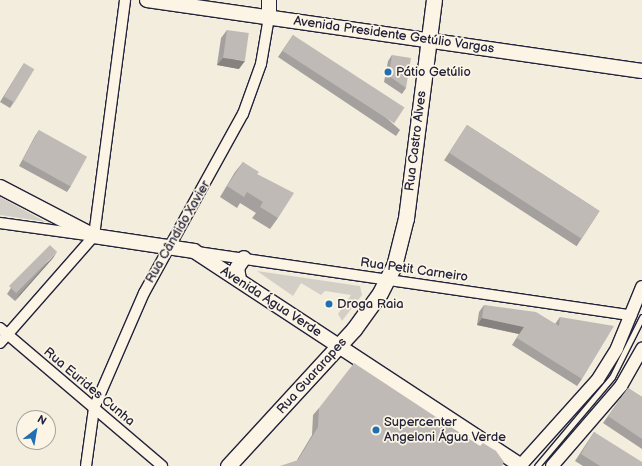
<!DOCTYPE html>
<html>
<head>
<meta charset="utf-8">
<style>
  body { margin:0 }
  #map { position:relative; width:642px; height:466px; overflow:hidden; background:#f3edde; font-family:"Balsamiq Sans",sans-serif }
  div>[style] { position:absolute }
  [style*='--x'] { left:calc(var(--x)*1px); top:calc(var(--y)*1px); width:calc(var(--w)*1px); rotate:calc(var(--a)*1deg) }
  .green>* { inset:0; background:#d4cfc6 }
  .roads { filter:drop-shadow(1px 0 #22223b) drop-shadow(-1px 0 #22223b) drop-shadow(0 1px #22223b) drop-shadow(0 -1px #22223b) }
  .service>* { height:5px; margin:-2.5px; padding:0 2.5px; transform-origin:2.5px; border-radius:2.5px; background:#fcf5e5 }
  .minor>* { height:10px; margin:-5px; padding:0 5px; transform-origin:5px; border-radius:5px; background:#fcf5e5 }
  .tertiary>* { height:12px; margin:-6px; padding:0 6px; transform-origin:6px; border-radius:6px; background:#fcf5e5 }
  .secondary>* { height:14px; margin:-7px; padding:0 7px; transform-origin:7px; border-radius:7px; background:#fcf5e5 }
  .primary>* { height:15px; margin:-7.5px; padding:0 7.5px; transform-origin:7.5px; border-radius:7.5px; background:#fcf5e5 }
  .wall>* { inset:0; background:#a4a09d; transform-origin:0 0 }
  .shaded-wall>* { inset:0; background:#86827f }
  .building>* { inset:0; background:#bfbab6; transform-origin:0 0 }
  .dots>* { width:11px; height:11px; translate:-50% -50%; box-sizing:border-box; border:2px solid #fcf5e5; border-radius:50% }
  span { translate:-50% -50%; white-space:nowrap; text-align:center; line-height:1.15; -webkit-text-stroke:3.5px #fcf5e5; paint-order:stroke }
  .street-label { font-size:13px; color:#22223b }
  .poi-label { font-size:13px; color:#22223b }
  .left { translate:0 -50%; text-align:left }
  .north { position:absolute; left:16px; top:410px; width:40px; height:40px; box-sizing:border-box; background:#fcf5e5; border:1px solid #a5a1a1; border-radius:50%; rotate:31deg; font-size:11px; font-weight:700; line-height:16px; text-align:center; color:#22223b }
  .north::after { content:''; display:block; margin:auto; width:14px; height:18px; background:#1f6fb2; clip-path:polygon(50% 0,100% 100%,50% 72%,0 100%) }
</style>
</head>
<body>
<div id="map">
  <div class="green">
    <i style="clip-path:polygon(0 197px,46px 222px,0 215px)"></i>
    <i style="clip-path:polygon(257px 271px,360px 286px,362px 295px,342px 321px,338px 314px,351px 295px,325px 291px,321px 295px,301px 283px,293px 296px)"></i>
  </div>
  <div class="roads">
    <div class="service">
      <i style="--x:537;--y:466;--w:116;--a:-49.9"></i>
      <i style="--x:612;--y:377;--w:67;--a:-63.4"></i>
    </div>
    <div class="minor">
      <i style="--x:0;--y:223;--w:88;--a:7.9"></i>
      <i style="--x:94;--y:236;--w:238;--a:-82.5"></i>
      <i style="--x:197;--y:252;--w:439;--a:8.3"></i>
      <i style="--x:0;--y:328;--w:213;--a:40.4"></i>
      <i style="--x:0;--y:343;--w:142;--a:-48.7"></i>
      <i style="--x:86;--y:466;--w:59;--a:-82.1"></i>
      <i style="--x:94;--y:408;--w:125;--a:-66.5"></i>
      <i style="--x:144;--y:293;--w:205;--a:-61.1"></i>
      <i style="--x:243;--y:114;--w:53;--a:-70.2"></i>
      <i style="--x:261;--y:64;--w:48;--a:-80.3"></i>
    </div>
    <div class="tertiary">
      <i style="--x:520;--y:466;--w:117;--a:-48.1"></i>
      <i style="--x:598;--y:379;--w:36;--a:-58"></i>
      <i style="--x:617;--y:348;--w:66;--a:-67.7"></i>
      <i style="--x:552;--y:466;--w:106;--a:-49.2"></i>
      <i style="--x:621;--y:386;--w:43;--a:-60.4"></i>
    </div>
    <div class="secondary">
      <i style="--x:147;--y:0;--w:500;--a:8.16"></i>
      <i style="--x:269;--y:17;--w:17;--a:-90"></i>
      <i style="--x:0;--y:187;--w:106;--a:27.5"></i>
      <i style="--x:94;--y:236;--w:101;--a:8.5"></i>
      <i style="--x:194;--y:251;--w:391;--a:33.3"></i>
      <i style="--x:239;--y:280;--w:12;--a:-99"></i>
      <i style="--x:237;--y:268;--w:12;--a:-55"></i>
    </div>
    <div class="primary">
      <i style="--x:228;--y:466;--w:186;--a:-47.4"></i>
      <i style="--x:354;--y:329;--w:44;--a:-54.2"></i>
      <i style="--x:380;--y:293;--w:30;--a:-63"></i>
      <i style="--x:394;--y:266;--w:49;--a:-76"></i>
      <i style="--x:406;--y:218;--w:220;--a:-82.7"></i>
    </div>
  </div>
  <div class="wall">
    <i style="clip-path:polygon(227px 30px,239px 69px,217px 65px,221px 38px)"></i>
    <i style="clip-path:polygon(293px 35px,400px 130px,396px 136px,278px 57px)"></i>
    <i style="clip-path:polygon(392px 55px,406px 88px,402px 94px,384px 82px,388px 61px)"></i>
    <i style="clip-path:polygon(24px 63px,14px 102px,10px 108px,0 102px)"></i>
    <i style="left:467px;top:125px;width:158px;height:42px;rotate:33deg"></i>
    <i style="clip-path:polygon(39px 130px,71px 186px,67px 192px,19px 166px,35px 136px)"></i>
    <i style="clip-path:polygon(243px 162px,257px 174px,278px 218px,270px 229px,252px 218px,256px 213px,240px 203px,237px 208px,220px 197px,235px 172px)"></i>
    <i style="clip-path:polygon(53px 258px,15px 301px,7px 294px,11px 288px)"></i>
    <i style="clip-path:polygon(484px 305px,555px 324px,560px 317px,582px 379px,577px 386px,512px 345px,519px 334px,477px 325px,479px 312px)"></i>
    <i style="clip-path:polygon(628px 388px,642px 397px,642px 449px,603px 423px)"></i>
    <i style="clip-path:polygon(319px 408px,480px 446px,496px 451px,297px 460px,312px 435px,313px 415px)"></i>
    <i style="clip-path:polygon(594px 432px,642px 466px,583px 466px,575px 461px)"></i>
  </div>
  <div class="shaded-wall">
    <i style="clip-path:polygon(223px 58px,245px 61px,239px 69px,217px 65px)"></i>
    <i style="clip-path:polygon(57px 252px,53px 258px,15px 301px,19px 295px)"></i>
    <i style="clip-path:polygon(482px 318px,524px 327px,519px 334px,477px 325px)"></i>
  </div>
  <div class="building">
    <i style="left:227px;top:30px;width:22px;height:28px;rotate:8deg"></i>
    <i style="left:293px;top:35px;width:133px;height:19px;rotate:33deg"></i>
    <i style="clip-path:polygon(392px 55px,411px 58px,406px 88px,389px 76px)"></i>
    <i style="left:24px;top:63px;width:12px;height:39px;rotate:31deg"></i>
    <i style="left:467px;top:125px;width:158px;height:33px;rotate:33deg"></i>
    <i style="left:39px;top:130px;width:55px;height:34px;rotate:29deg"></i>
    <i style="clip-path:polygon(243px 162px,259px 172px,257px 174px,294px 193px,278px 218px,260px 207px,263px 202px,247px 192px,244px 197px,227px 186px)"></i>
    <i style="left:50px;top:245px;width:10px;height:58px;rotate:45deg"></i>
    <i style="clip-path:polygon(484px 305px,536px 312px,559px 326px,560px 317px,614px 326px,582px 379px,517px 338px,524px 327px,482px 318px)"></i>
    <i style="clip-path:polygon(354px 363px,480px 446px,483px 443px,496px 451px,504px 462px,502px 466px,280px 466px,298px 460px,318px 427px,319px 408px)"></i>
    <i style="clip-path:polygon(628px 388px,642px 397px,642px 439px,608px 416px)"></i>
    <i style="clip-path:polygon(594px 432px,642px 462px,642px 466px,600px 466px,581px 454px)"></i>
  </div>
  <div class="dots">
    <i style="left:388px;top:72px;background:#1f6fb2"></i>
    <i style="left:329px;top:304px;background:#1f6fb2"></i>
    <i style="left:376px;top:430px;background:#1f6fb2"></i>
  </div>
  <div class="street-label">
    <span style="left:394px;top:35px;rotate:8deg">Avenida Presidente Getúlio Vargas</span>
    <span style="left:416px;top:141px;rotate:-83deg">Rua Castro Alves</span>
    <span style="left:178px;top:232px;rotate:-60deg">Rua Cândido Xavier</span>
    <span style="left:414px;top:270px;rotate:8deg">Rua Petit Carneiro</span>
    <span style="left:271px;top:302px;rotate:33deg">Avenida Água Verde</span>
    <span style="left:312px;top:376px;rotate:-48deg">Rua Guararapes</span>
    <span style="left:89px;top:387px;rotate:40deg">Rua Eurides Cunha</span>
  </div>
  <div class="poi-label">
    <span class="left" style="left:396px;top:72px">Pátio Getúlio</span>
    <span class="left" style="left:337px;top:304px">Droga Raia</span>
    <span class="left" style="left:384px;top:430px">Supercenter<br>Angeloni Água Verde</span>
  </div>
  <div class="north">N</div>
</div>
</body>
</html>
